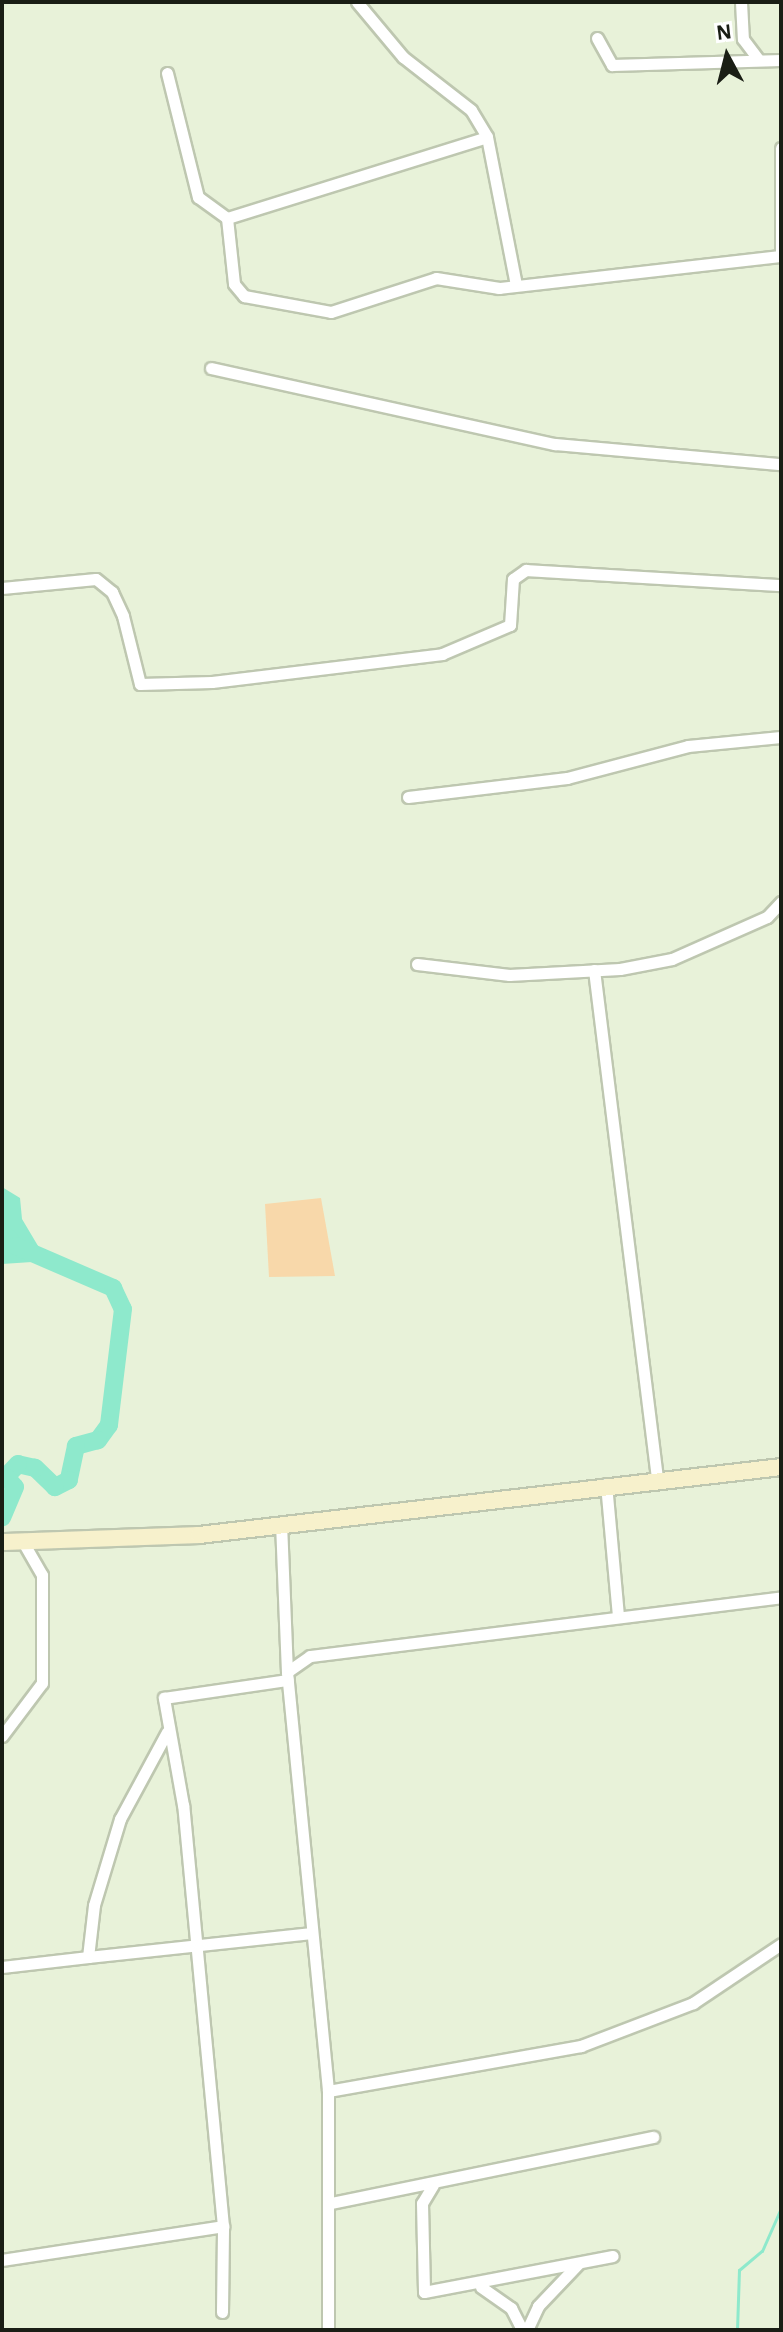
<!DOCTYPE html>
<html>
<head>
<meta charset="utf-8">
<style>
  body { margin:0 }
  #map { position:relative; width:783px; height:2332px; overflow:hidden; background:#e8f2d9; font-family:"Alegreya Sans",sans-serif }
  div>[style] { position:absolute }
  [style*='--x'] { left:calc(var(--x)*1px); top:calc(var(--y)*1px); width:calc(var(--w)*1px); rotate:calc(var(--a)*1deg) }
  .green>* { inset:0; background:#f8d8aa }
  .water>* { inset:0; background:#8ee9cc }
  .stream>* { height:3px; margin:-1.5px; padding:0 1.5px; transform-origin:1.5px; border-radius:1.5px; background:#8ee9cc }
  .river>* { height:18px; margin:-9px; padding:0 9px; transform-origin:9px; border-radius:9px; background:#8ee9cc }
  .roads { filter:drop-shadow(2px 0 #bec7b0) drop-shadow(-2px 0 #bec7b0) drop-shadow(0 2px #bec7b0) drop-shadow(0 -2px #bec7b0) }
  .minor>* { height:11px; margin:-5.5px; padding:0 5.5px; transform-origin:5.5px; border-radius:5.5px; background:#fff }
  .secondary>* { height:16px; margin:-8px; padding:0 8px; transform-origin:8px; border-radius:8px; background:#f7f1cc }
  span { translate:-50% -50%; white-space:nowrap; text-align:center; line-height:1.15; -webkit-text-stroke:7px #fff; paint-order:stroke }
  .frame { position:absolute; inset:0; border:4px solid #1a1e15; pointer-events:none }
  .north { position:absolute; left:687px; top:16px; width:80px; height:80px; -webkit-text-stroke:6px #fff; paint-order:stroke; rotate:353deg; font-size:22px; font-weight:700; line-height:32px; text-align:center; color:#1a1e15 }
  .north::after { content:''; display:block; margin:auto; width:28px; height:36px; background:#1a1e15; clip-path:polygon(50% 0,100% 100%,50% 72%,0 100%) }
</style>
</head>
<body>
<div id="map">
  <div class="green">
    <i style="clip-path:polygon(321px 1198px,335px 1276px,269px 1277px,265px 1204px)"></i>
  </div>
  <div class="water">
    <i style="clip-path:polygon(2px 1187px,20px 1198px,22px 1219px,47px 1261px,2px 1264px)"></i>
  </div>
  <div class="stream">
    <i style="--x:737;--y:2330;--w:60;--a:-88.1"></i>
    <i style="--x:739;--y:2270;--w:30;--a:-40"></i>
    <i style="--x:762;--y:2251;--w:47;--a:-66.2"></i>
  </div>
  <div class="river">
    <i style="--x:2;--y:1232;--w:20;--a:45"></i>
    <i style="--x:16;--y:1246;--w:106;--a:23.4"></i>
    <i style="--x:113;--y:1288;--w:23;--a:65"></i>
    <i style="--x:123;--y:1309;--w:117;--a:96.9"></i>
    <i style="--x:109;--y:1425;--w:19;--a:126"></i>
    <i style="--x:98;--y:1440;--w:23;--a:165"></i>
    <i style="--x:76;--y:1446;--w:35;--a:102"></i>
    <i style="--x:69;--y:1480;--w:16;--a:153"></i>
    <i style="--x:55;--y:1487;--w:28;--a:-136"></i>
    <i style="--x:35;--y:1468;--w:17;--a:-167"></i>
    <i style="--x:18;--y:1464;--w:18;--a:133"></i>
    <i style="--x:6;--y:1477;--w:13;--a:48"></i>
    <i style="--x:15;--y:1487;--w:33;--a:113"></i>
  </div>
  <div class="roads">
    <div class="minor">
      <i style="--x:357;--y:2;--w:72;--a:50.1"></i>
      <i style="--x:403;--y:57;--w:86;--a:37.9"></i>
      <i style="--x:471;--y:110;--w:31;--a:59"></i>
      <i style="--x:487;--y:137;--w:151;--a:78.9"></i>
      <i style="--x:741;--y:2;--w:37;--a:87"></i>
      <i style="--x:743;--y:39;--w:26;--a:53"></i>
      <i style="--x:597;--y:38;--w:31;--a:61"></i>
      <i style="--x:612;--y:65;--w:169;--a:-1.7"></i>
      <i style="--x:167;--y:73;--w:128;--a:76"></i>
      <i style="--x:198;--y:197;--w:36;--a:36"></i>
      <i style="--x:227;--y:218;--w:272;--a:-17.3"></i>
      <i style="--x:227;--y:218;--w:66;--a:83.9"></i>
      <i style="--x:234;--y:284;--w:16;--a:50"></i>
      <i style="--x:244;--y:296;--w:88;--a:10.4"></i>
      <i style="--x:331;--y:312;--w:110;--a:-17.9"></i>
      <i style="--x:436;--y:278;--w:64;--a:9"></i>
      <i style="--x:499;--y:288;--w:284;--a:-6.5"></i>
      <i style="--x:781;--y:256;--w:108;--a:-90"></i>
      <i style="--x:211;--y:368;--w:352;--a:12.5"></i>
      <i style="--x:555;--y:444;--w:227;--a:5.1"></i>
      <i style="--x:2;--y:588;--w:94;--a:-5.5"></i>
      <i style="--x:96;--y:579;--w:21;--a:39"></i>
      <i style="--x:112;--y:592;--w:26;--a:65"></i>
      <i style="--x:123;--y:616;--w:70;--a:76"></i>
      <i style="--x:140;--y:684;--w:72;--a:-1.6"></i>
      <i style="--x:212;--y:682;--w:232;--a:-6.9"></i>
      <i style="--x:442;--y:654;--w:74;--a:-23.1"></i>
      <i style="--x:510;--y:625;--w:46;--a:-86.3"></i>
      <i style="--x:513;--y:579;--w:16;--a:-35"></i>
      <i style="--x:526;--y:570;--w:255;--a:3.4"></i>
      <i style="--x:408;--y:797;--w:160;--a:-6.8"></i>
      <i style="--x:567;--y:778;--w:125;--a:-14.8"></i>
      <i style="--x:688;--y:746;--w:93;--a:-5.5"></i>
      <i style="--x:417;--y:964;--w:93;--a:6.8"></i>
      <i style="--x:509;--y:975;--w:111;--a:-3.1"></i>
      <i style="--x:620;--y:969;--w:53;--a:-10.9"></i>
      <i style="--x:672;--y:959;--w:104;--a:-23.9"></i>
      <i style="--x:767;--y:917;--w:21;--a:-47"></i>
      <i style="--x:594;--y:970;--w:512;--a:82.93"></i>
      <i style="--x:606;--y:1484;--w:133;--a:84.8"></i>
      <i style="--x:281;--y:1523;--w:149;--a:87.7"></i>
      <i style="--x:287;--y:1672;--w:421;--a:84.4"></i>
      <i style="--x:328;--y:2091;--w:239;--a:90"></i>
      <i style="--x:287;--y:1672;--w:28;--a:-35"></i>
      <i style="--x:310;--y:1656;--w:475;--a:-7.1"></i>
      <i style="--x:2;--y:1736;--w:66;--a:-53"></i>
      <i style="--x:42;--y:1683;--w:108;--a:-90"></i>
      <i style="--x:42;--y:1575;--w:38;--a:-120"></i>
      <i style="--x:88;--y:1957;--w:225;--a:-6.1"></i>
      <i style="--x:2;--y:1967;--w:87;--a:-6.6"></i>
      <i style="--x:88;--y:1957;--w:52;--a:-83.4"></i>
      <i style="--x:94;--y:1905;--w:90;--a:-73.2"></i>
      <i style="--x:120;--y:1819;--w:99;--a:-61.6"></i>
      <i style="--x:328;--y:2091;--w:257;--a:-10.1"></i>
      <i style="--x:581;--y:2046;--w:120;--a:-21"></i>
      <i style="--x:693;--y:2003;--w:106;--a:-33.8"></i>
      <i style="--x:433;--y:2185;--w:21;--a:121"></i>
      <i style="--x:422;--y:2203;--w:89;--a:88.7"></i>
      <i style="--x:424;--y:2292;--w:192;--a:-10.8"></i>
      <i style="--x:331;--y:2203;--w:329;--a:-11.6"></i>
      <i style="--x:2;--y:2260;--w:224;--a:-8.7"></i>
      <i style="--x:223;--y:2226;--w:423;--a:-95.4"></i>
      <i style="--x:183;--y:1805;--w:109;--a:-100.1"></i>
      <i style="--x:164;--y:1698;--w:125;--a:-8.3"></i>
      <i style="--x:481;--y:2287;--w:37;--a:35"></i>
      <i style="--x:511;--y:2308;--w:25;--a:63"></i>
      <i style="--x:222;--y:2312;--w:86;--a:-89.3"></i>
      <i style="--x:527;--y:2330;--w:26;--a:-65"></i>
      <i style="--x:538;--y:2306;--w:59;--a:-46.4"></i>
    </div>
    <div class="secondary">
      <i style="--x:2;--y:1542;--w:197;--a:-2"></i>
      <i style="--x:199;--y:1535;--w:586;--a:-6.66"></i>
    </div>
  </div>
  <div class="frame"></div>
  <div class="north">N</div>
</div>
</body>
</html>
